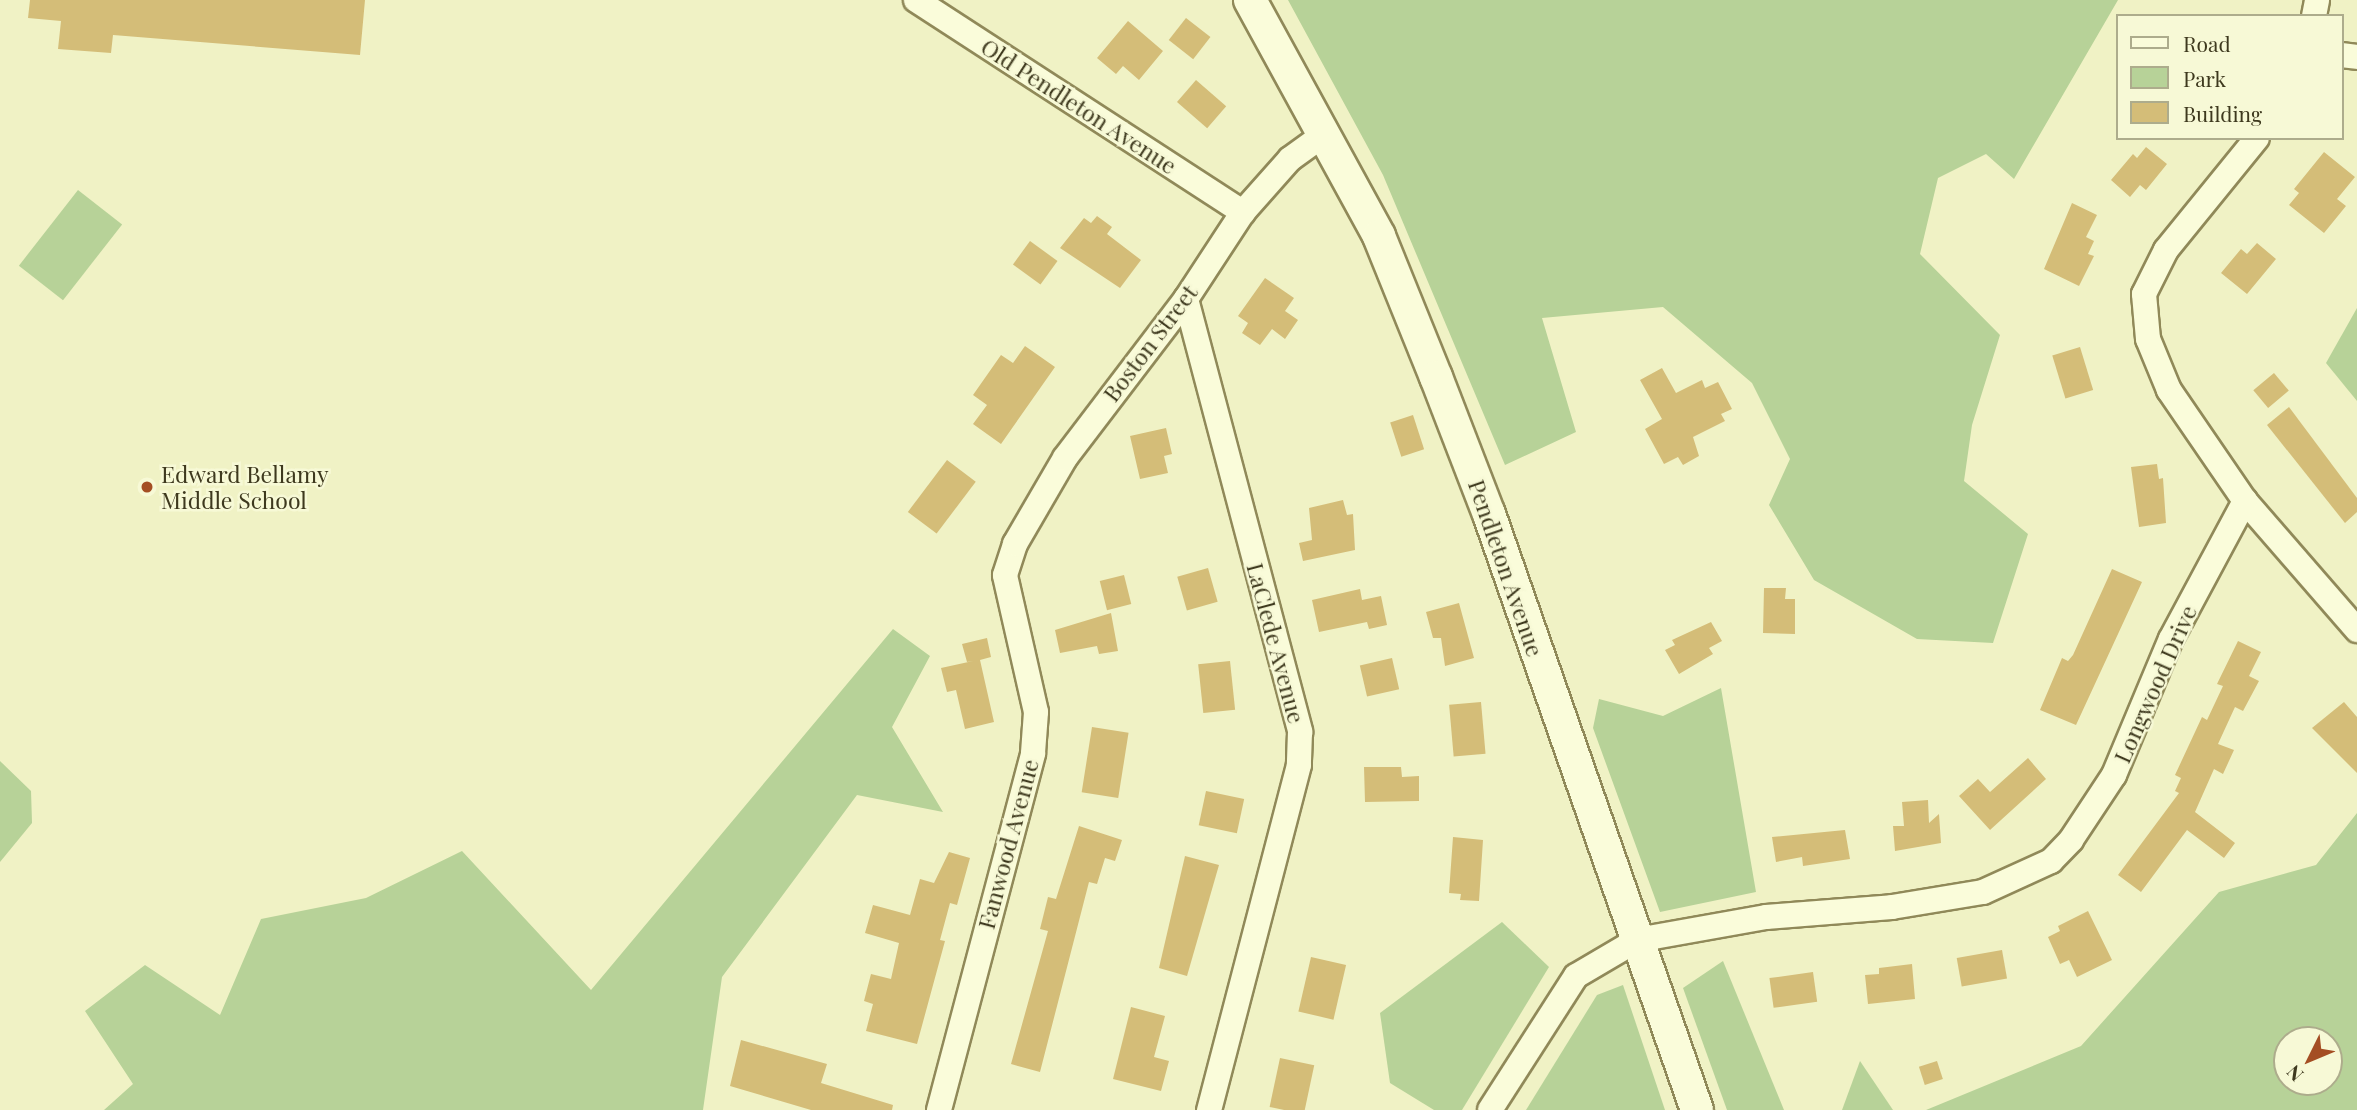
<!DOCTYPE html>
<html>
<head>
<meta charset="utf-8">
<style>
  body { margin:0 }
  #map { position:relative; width:2357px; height:1110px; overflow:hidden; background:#f0f2c5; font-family:"Playfair Display",serif }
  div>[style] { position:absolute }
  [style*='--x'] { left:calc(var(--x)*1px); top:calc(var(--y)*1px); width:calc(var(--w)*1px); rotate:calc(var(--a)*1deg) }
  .green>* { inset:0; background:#b7d298; transform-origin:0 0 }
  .building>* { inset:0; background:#d4bd78; transform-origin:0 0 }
  .roads { filter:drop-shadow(2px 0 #908959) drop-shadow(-2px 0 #908959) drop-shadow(0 2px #908959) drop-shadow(0 -2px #908959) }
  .minor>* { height:24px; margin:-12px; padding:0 12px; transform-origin:12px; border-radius:12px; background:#fafcda }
  .tertiary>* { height:32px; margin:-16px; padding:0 16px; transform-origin:16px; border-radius:16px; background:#fafcda }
  .dots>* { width:19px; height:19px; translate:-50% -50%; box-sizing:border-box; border:4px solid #f7f9d6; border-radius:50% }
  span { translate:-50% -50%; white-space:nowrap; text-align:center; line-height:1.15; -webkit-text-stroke:5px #f7f9d6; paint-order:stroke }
  .street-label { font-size:23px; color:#3e391e }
  .poi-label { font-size:23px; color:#3e391e }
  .left { translate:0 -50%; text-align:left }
  .legend { position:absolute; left:2116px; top:14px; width:228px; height:126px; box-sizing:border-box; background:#f7f9d6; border:2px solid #adac8c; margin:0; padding:9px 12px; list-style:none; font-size:21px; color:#3e391e }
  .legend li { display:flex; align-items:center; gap:14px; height:35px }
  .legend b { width:35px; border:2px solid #adac8c }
  .north { position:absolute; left:2273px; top:1026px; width:70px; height:70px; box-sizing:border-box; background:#f7f9d6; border:2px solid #adac8c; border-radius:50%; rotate:227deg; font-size:19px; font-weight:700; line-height:28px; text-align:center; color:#3e391e }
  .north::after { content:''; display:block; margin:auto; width:24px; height:32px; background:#a44e23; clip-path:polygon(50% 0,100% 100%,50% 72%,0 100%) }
</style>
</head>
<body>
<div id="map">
  <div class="green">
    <i style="clip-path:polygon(1288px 0,2118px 0,2014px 179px,1986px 154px,1938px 178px,1920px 254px,2000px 335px,1972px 425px,1964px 481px,2028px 534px,1993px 643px,1917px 639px,1814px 580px,1769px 505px,1790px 459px,1752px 383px,1663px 307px,1542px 318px,1576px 432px,1505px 465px,1383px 175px)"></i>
    <i style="left:78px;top:190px;width:56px;height:96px;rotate:38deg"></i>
    <i style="clip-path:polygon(2357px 308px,2357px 401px,2326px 363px)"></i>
    <i style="clip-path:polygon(893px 629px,930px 656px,892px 727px,943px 812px,857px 795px,722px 977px,703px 1110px,104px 1110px,133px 1084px,85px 1011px,145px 965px,220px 1015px,261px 919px,366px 898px,462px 851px,591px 990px)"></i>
    <i style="clip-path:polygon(1721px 688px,1756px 892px,1660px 912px,1593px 728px,1599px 699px,1663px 716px)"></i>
    <i style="clip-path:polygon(0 761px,31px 791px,32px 823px,0 862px)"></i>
    <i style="clip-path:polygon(evenodd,2357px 813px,2357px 1110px,1926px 1110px,2081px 1046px,2219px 892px,2316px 865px,2357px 813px,2287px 1040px,2329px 1040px,2329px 1082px,2287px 1082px,2287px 1040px)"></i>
    <i style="clip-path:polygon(1502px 922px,1549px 967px,1462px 1110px,1434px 1110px,1390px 1083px,1380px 1013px)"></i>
    <i style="clip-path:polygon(1723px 961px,1784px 1110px,1727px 1110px,1683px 988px)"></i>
    <i style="clip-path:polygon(1623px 985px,1665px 1110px,1526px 1110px,1597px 995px)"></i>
    <i style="clip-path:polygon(1860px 1061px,1893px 1110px,1842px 1110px)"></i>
  </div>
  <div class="building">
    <i style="clip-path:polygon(30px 0,365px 0,360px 55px,113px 35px,111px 53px,58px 49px,61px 21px,28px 18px)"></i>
    <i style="left:1186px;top:18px;width:31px;height:28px;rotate:38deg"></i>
    <i style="clip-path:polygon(1128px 21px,1163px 51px,1139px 80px,1123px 66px,1116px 74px,1097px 58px)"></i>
    <i style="left:1196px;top:80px;width:40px;height:29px;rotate:41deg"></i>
    <i style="clip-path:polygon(2146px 147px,2167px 164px,2146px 190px,2140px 185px,2130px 197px,2111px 180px,2133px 154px,2137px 158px)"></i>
    <i style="clip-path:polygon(2324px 152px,2355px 177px,2337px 199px,2346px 206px,2324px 233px,2289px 205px,2299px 193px,2294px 189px)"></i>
    <i style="clip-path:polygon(2072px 203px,2097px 215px,2086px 237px,2094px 241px,2088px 254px,2094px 256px,2079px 286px,2044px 269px)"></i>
    <i style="clip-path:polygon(1097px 216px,1112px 227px,1107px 234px,1141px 260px,1120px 288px,1060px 248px,1084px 218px,1091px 223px)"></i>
    <i style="left:1030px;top:241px;width:34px;height:29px;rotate:36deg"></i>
    <i style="clip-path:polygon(2257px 243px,2276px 259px,2247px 294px,2221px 273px,2241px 249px,2247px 254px)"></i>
    <i style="clip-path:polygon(1265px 278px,1294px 298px,1285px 311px,1298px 320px,1285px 339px,1272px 329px,1260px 345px,1242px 333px,1248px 323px,1238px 316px)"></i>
    <i style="clip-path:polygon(1025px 346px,1055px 367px,1001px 444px,973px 424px,987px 405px,973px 395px,1001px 355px,1013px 363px)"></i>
    <i style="left:2080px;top:347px;width:45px;height:29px;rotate:73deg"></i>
    <i style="clip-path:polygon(1662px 368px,1676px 393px,1702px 380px,1705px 388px,1718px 382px,1732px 409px,1721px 414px,1725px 421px,1693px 437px,1699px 456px,1683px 465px,1678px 457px,1664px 464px,1645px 429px,1662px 419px,1640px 380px)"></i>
    <i style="left:2274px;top:373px;width:23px;height:27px;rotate:50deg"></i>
    <i style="clip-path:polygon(2289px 407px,2357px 498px,2357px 512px,2345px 523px,2267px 425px)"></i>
    <i style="left:1413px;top:415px;width:36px;height:24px;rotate:72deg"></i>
    <i style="clip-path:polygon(1166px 428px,1172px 454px,1164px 456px,1168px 473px,1140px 479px,1130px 436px)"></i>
    <i style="left:947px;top:460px;width:36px;height:65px;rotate:37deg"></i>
    <i style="clip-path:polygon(2157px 464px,2159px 479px,2163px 478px,2166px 523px,2139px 527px,2131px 467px)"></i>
    <i style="clip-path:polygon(1343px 500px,1347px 515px,1353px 514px,1355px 550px,1303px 561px,1299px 543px,1312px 540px,1309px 508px)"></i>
    <i style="left:1208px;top:568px;width:35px;height:32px;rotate:74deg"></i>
    <i style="clip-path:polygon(2112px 569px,2142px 582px,2076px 725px,2040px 710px,2062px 658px,2068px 661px,2073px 655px)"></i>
    <i style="left:1124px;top:575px;width:30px;height:25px;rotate:76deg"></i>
    <i style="clip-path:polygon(1764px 588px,1786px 588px,1785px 599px,1795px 599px,1795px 634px,1763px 633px)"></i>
    <i style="clip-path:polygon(1360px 589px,1362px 600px,1381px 596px,1387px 625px,1369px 629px,1367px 622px,1319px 632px,1312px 600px)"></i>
    <i style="clip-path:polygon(1459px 603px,1474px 658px,1445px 666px,1441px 638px,1433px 638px,1426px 612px)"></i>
    <i style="clip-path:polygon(1111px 613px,1118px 651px,1099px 654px,1097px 646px,1060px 653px,1055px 630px)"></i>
    <i style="clip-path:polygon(1711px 622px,1722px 641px,1709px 648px,1713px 654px,1679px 674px,1665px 650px,1675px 645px,1672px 640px)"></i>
    <i style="clip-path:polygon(987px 638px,991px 657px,980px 660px,994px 722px,965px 729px,956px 690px,947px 692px,941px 668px,973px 661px,967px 662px,962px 644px)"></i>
    <i style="clip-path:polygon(2238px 641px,2261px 652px,2249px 676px,2259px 681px,2243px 711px,2235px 707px,2218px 744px,2234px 750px,2223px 774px,2214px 769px,2195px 812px,2235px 843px,2224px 858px,2187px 830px,2141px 892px,2118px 875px,2179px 793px,2175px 791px,2181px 778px,2175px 775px,2202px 717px,2207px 720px,2223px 686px,2217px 684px)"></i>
    <i style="left:1392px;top:658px;width:32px;height:33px;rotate:77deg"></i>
    <i style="left:1230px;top:661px;width:49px;height:32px;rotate:84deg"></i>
    <i style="left:1481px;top:702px;width:52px;height:32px;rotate:85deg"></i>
    <i style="clip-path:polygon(2344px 702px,2357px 717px,2357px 773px,2312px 728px)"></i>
    <i style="left:1092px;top:727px;width:37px;height:66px;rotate:9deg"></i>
    <i style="clip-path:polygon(2028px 758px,2046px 779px,1990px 830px,1959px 796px,1978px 779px,1990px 792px)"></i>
    <i style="clip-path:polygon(1364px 767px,1401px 767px,1402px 777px,1419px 776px,1419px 801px,1365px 802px)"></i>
    <i style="left:1206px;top:791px;width:39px;height:35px;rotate:12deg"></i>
    <i style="clip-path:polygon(1928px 800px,1929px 823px,1939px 814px,1941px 843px,1895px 851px,1893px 826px,1904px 826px,1902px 802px)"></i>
    <i style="clip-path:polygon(1079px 826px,1122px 840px,1115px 861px,1105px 858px,1097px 884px,1089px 882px,1040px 1072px,1011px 1064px,1048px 931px,1040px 929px,1048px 897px,1056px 899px)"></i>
    <i style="clip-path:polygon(1845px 830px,1850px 859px,1803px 866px,1802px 857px,1776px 862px,1772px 837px)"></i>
    <i style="clip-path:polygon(1453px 837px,1483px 840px,1479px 901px,1460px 900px,1461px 894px,1449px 893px)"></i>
    <i style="clip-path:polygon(949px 852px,970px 858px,957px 905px,950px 903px,940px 940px,945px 941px,917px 1044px,866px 1031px,873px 1004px,864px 1001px,871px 974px,891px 979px,899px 943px,865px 933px,873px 905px,910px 915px,920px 879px,934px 883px)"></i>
    <i style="clip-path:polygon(1185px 856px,1219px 865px,1187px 976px,1159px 968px)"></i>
    <i style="clip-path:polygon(2088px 911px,2112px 960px,2077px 977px,2069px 960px,2060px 964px,2048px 937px,2060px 931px,2058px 926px)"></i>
    <i style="left:2002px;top:950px;width:29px;height:46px;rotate:80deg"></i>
    <i style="left:1311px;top:957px;width:36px;height:56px;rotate:13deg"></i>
    <i style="clip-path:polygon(1912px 964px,1915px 999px,1868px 1004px,1865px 975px,1879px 974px,1879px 968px)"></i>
    <i style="left:1813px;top:972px;width:30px;height:44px;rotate:82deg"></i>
    <i style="clip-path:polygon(1131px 1007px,1165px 1016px,1154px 1057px,1169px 1061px,1161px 1091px,1113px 1079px)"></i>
    <i style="clip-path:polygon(741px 1040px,827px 1064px,821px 1083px,893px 1105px,892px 1110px,811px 1110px,730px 1086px)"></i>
    <i style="left:1280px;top:1058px;width:35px;height:50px;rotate:12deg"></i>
    <i style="left:1937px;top:1061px;width:19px;height:19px;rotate:72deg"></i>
  </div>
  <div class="roads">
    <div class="minor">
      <i style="--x:916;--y:0;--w:390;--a:33"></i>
      <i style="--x:2314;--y:16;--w:16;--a:-79"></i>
      <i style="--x:2341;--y:55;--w:16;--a:7"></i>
      <i style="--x:1186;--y:299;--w:448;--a:75.2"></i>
      <i style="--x:1300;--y:732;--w:33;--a:92"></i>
      <i style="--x:1299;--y:765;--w:357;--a:104.6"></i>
      <i style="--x:2245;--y:501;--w:171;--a:49"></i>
      <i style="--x:939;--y:1110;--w:369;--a:-75.2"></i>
      <i style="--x:1033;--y:753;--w:41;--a:-85.8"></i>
      <i style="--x:1036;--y:712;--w:140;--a:-102.8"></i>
      <i style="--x:1005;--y:575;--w:33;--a:-72"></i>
      <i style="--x:1015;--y:544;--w:99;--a:-59.8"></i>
      <i style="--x:1065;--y:458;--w:200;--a:-52.7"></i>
      <i style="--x:1186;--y:299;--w:104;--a:-56.8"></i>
      <i style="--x:1243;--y:212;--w:71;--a:-48.4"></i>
      <i style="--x:1290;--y:159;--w:44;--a:-35.8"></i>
      <i style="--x:1490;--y:1110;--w:159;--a:-57.3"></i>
      <i style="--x:1576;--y:976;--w:71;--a:-30.5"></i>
      <i style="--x:1637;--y:940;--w:131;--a:-10.1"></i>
      <i style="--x:1766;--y:917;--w:126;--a:-4.5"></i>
      <i style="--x:1892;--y:907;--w:92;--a:-9.4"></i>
      <i style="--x:1983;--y:892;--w:75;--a:-24.5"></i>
      <i style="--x:2051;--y:861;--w:29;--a:-46"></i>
      <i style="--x:2071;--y:840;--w:78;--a:-56.5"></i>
      <i style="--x:2114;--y:775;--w:147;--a:-67.3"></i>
      <i style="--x:2171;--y:639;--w:157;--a:-61.8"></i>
      <i style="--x:2245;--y:501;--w:135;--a:-124.4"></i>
      <i style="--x:2169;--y:390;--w:55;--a:-112.4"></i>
      <i style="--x:2148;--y:339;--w:45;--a:-95.1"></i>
      <i style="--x:2144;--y:294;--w:49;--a:-63.4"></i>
      <i style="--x:2166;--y:250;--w:144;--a:-50.9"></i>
    </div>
    <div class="tertiary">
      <i style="--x:1250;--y:0;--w:269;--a:61.3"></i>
      <i style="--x:1379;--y:236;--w:152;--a:68"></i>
      <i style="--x:1436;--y:377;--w:147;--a:68.9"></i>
      <i style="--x:1489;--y:514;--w:631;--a:70.76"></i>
    </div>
  </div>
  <div class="dots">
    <i style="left:147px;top:487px;background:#a44e23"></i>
  </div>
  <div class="street-label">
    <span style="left:1079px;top:106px;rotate:33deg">Old Pendleton Avenue</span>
    <span style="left:1150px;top:343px;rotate:-53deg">Boston Street</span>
    <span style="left:1506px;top:568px;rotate:71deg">Pendleton Avenue</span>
    <span style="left:1276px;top:643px;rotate:75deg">LaClede Avenue</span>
    <span style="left:2155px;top:684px;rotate:-66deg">Longwood Drive</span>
    <span style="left:1008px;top:844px;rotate:-75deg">Fanwood Avenue</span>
  </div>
  <div class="poi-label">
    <span class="left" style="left:161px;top:487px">Edward Bellamy<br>Middle School</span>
  </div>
  <ul class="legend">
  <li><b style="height:9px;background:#fafcda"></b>Road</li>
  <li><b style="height:19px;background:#b7d298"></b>Park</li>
  <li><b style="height:19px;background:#d4bd78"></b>Building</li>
  </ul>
  <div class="north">N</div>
</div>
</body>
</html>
